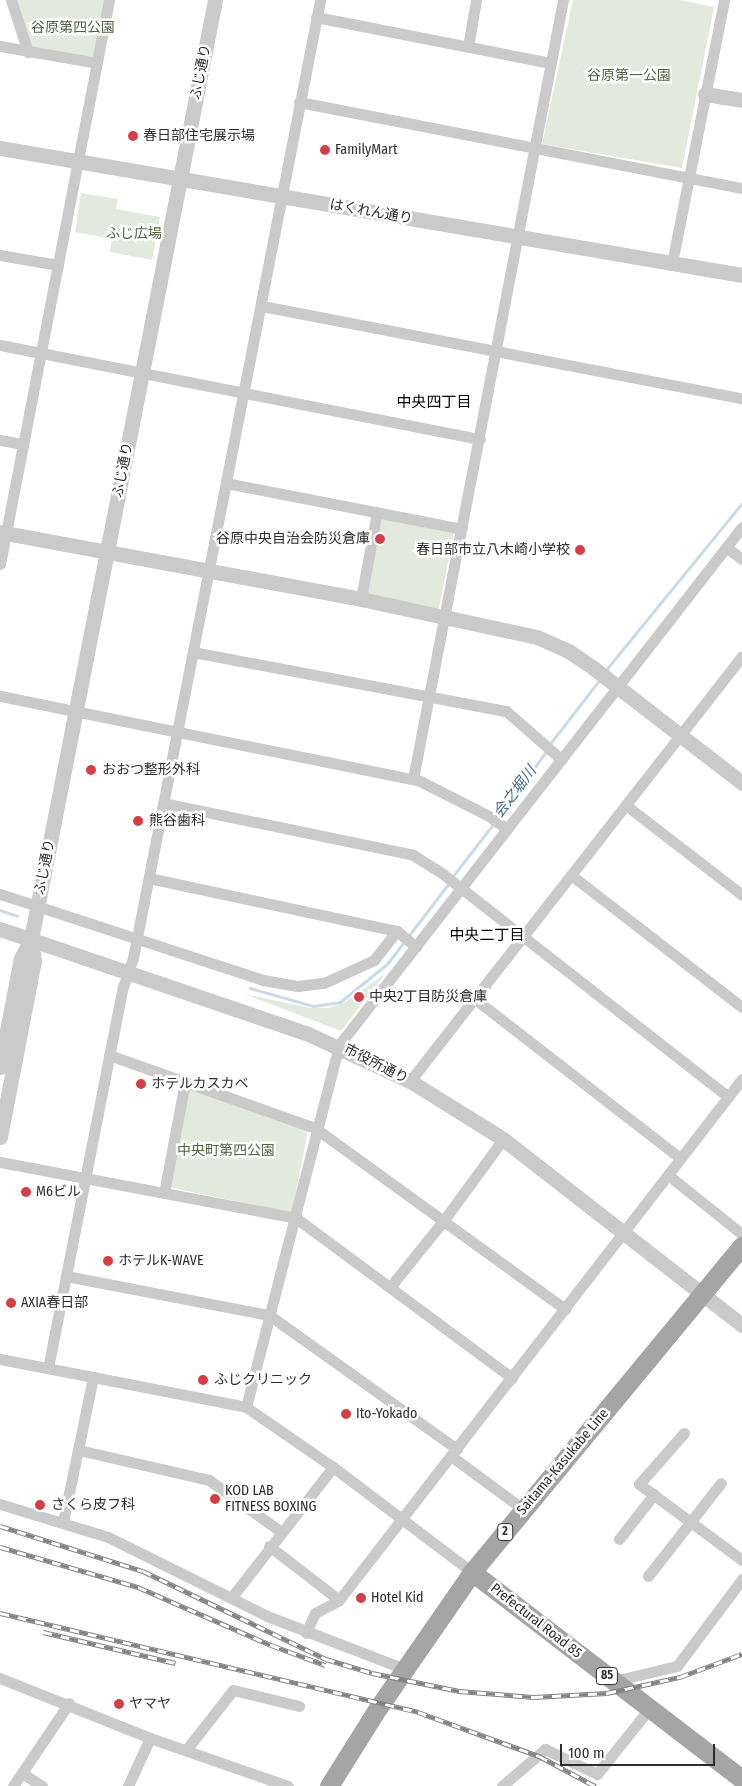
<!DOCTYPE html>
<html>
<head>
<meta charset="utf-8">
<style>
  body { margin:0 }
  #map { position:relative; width:742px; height:1786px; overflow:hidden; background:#fff; font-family:"Fira Sans Condensed","Noto Sans JP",sans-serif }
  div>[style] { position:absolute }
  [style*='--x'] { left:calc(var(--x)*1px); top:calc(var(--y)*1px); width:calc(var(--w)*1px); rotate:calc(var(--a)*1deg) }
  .green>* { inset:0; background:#e3e9dc; transform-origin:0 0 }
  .stream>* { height:3px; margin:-1.5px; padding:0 1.5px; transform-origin:1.5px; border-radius:1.5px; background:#cadbe8 }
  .minor>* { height:11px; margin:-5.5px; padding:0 5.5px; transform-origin:5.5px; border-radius:5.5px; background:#cacaca }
  .tertiary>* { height:15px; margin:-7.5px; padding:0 7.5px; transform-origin:7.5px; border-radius:7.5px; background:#cacaca }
  .primary>* { height:19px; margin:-9.5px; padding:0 9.5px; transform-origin:9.5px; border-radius:9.5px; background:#a5a5a5 }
  .rail>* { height:5px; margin-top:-2.5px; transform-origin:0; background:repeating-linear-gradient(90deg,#fff 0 9px,#828282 0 18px); box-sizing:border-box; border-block:1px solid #828282 }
  .dots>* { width:14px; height:14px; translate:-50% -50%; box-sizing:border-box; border:2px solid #fff; border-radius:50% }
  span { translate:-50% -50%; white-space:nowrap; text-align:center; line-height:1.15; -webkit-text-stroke:5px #fff; paint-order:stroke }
  .shield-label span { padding:1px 4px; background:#fff; border:1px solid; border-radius:4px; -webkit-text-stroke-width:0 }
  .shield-label { font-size:12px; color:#2d2d2d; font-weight:700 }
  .park-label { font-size:14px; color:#4f653f }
  .street-label { font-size:14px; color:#2d2d2d }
  .poi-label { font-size:14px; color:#2d2d2d }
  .left { translate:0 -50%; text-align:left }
  .right { translate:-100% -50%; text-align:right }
  .neighbourhood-label { font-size:15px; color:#000 }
  .water-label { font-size:15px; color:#436b87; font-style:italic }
  .scale { position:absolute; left:560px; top:1744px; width:155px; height:22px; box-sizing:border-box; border:2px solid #2d2d2d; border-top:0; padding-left:6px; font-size:15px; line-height:18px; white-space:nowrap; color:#2d2d2d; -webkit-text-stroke:4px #fff; paint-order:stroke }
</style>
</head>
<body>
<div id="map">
  <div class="green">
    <i style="clip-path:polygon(14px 0,106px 0,94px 58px,30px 49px)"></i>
    <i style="clip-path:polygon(573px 0,680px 0,714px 7px,682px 168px,542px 144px)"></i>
    <i style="clip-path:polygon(81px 193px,118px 199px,116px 209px,160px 217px,152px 260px,110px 252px,112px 239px,75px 232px)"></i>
    <i style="left:382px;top:519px;width:73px;height:77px;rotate:11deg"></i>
    <i style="clip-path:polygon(385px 974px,341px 1031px,244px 994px,310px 1008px,328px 1008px,342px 1004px)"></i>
    <i style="clip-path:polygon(187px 1085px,308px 1130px,292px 1213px,168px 1187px)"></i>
  </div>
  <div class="stream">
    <i style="--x:605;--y:671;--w:217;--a:-50.8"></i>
    <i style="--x:549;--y:745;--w:83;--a:-52.3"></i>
    <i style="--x:498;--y:818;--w:84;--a:-54.2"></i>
    <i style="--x:452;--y:877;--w:68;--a:-52.1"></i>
    <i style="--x:0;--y:910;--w:18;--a:19"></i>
    <i style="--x:250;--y:988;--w:66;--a:15.9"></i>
    <i style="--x:313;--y:1006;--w:27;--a:-8"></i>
    <i style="--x:340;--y:1002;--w:60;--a:-39"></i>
    <i style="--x:387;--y:964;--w:102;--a:-52.6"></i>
  </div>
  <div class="minor">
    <i style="--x:11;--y:0;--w:55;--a:71.9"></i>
    <i style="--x:316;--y:17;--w:239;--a:11.1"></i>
    <i style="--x:0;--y:46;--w:98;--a:9.9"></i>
    <i style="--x:468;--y:47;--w:48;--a:-80.3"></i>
    <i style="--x:299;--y:102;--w:451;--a:11"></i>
    <i style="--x:0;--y:255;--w:59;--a:9.8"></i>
    <i style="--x:672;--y:263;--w:268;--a:-78.8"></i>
    <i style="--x:262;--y:306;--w:489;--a:10.9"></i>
    <i style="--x:0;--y:345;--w:489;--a:11.1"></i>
    <i style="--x:0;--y:440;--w:22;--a:10"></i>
    <i style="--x:226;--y:483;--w:240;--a:11"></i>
    <i style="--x:726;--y:547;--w:20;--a:37"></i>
    <i style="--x:0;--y:564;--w:574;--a:-79.06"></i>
    <i style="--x:361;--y:599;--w:88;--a:-79.6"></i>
    <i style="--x:193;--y:652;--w:319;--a:10.7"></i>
    <i style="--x:506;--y:711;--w:74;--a:41.2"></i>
    <i style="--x:0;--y:696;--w:429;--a:11.4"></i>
    <i style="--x:420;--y:781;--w:77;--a:26.9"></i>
    <i style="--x:489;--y:816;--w:22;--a:36"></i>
    <i style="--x:413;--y:779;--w:793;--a:-79.1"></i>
    <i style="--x:163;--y:803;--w:255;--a:11.7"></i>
    <i style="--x:413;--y:855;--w:36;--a:32"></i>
    <i style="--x:443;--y:874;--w:362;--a:38"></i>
    <i style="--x:627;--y:806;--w:145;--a:37.7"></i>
    <i style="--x:571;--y:875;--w:216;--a:37.7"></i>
    <i style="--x:149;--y:878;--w:254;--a:12.1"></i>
    <i style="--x:397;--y:931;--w:25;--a:40"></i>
    <i style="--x:0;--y:894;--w:277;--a:18.1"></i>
    <i style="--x:263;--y:980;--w:36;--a:10"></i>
    <i style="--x:298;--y:986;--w:26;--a:-7"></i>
    <i style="--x:324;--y:983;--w:55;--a:-24.7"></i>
    <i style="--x:374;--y:960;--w:37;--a:-52"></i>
    <i style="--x:475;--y:999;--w:259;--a:37.8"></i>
    <i style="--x:109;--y:1055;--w:219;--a:19.5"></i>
    <i style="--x:315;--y:1128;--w:309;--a:35.9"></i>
    <i style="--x:410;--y:1081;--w:539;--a:-52"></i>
    <i style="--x:0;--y:1162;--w:301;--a:10.7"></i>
    <i style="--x:296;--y:1218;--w:269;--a:36.5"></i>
    <i style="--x:668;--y:1175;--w:95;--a:38.6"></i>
    <i style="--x:164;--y:1193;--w:113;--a:-79.3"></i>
    <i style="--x:66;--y:1276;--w:207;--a:10.9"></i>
    <i style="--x:269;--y:1315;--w:231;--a:35.5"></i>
    <i style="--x:390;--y:1287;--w:86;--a:-51.1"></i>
    <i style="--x:444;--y:1220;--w:100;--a:-53.9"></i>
    <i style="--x:0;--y:1359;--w:251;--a:11"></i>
    <i style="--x:246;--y:1407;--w:106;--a:34.6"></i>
    <i style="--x:333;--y:1467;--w:174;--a:37.1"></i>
    <i style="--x:48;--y:1368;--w:385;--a:-78.9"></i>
    <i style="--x:122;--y:990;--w:34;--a:-71"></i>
    <i style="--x:133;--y:958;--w:976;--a:-78.95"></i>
    <i style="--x:246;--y:1407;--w:374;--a:-75.6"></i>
    <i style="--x:339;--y:1045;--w:656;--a:-52.12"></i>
    <i style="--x:684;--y:1433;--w:68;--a:131.4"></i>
    <i style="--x:639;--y:1484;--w:128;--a:36.4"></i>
    <i style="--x:79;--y:1450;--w:133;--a:13"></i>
    <i style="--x:209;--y:1480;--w:87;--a:35.7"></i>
    <i style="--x:451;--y:1456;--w:89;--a:36.4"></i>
    <i style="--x:0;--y:1504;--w:113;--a:17"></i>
    <i style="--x:108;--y:1537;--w:178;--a:26.4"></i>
    <i style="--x:267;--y:1616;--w:148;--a:21"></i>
    <i style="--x:63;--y:1522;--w:148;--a:-78.3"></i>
    <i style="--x:619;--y:1539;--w:57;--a:-52.1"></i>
    <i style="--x:269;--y:1546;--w:88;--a:37.6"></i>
    <i style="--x:648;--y:1576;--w:118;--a:-51.9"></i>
    <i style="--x:231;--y:1598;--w:166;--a:-52.1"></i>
    <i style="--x:306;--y:1633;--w:22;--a:-66"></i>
    <i style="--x:315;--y:1613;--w:27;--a:-28"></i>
    <i style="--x:339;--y:1600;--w:659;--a:-52.28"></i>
    <i style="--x:0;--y:1678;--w:162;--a:21.8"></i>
    <i style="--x:150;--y:1738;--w:146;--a:19.2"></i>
    <i style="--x:614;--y:1681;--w:65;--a:-13.4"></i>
    <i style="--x:677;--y:1666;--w:109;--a:-53.2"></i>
    <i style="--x:186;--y:1750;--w:76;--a:-51.9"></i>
    <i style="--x:233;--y:1690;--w:68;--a:13.6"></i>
    <i style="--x:22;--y:1773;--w:24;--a:33"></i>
    <i style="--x:13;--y:1786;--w:100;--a:-56"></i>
    <i style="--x:128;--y:1786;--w:53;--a:-65.4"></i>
    <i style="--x:502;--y:1786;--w:57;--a:-40.7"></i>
    <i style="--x:545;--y:1749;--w:58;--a:25.7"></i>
    <i style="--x:597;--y:1774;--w:83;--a:-51.3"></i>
  </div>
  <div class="tertiary">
    <i style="--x:705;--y:94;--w:37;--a:9"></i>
    <i style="--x:0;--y:148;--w:753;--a:9.71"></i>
    <i style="--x:0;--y:532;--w:367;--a:10.5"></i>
    <i style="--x:361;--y:599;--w:180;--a:12.2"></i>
    <i style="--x:537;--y:637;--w:36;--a:24"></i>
    <i style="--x:570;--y:652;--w:27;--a:34"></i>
    <i style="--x:592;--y:667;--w:190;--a:37.7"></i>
    <i style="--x:0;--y:929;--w:323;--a:18.8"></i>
    <i style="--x:306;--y:1033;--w:115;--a:24.8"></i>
    <i style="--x:410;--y:1081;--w:110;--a:31.9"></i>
    <i style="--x:503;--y:1139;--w:303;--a:37.9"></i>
    <i style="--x:0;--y:1067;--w:111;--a:-79.1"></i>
    <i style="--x:21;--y:958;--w:21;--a:-62"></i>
    <i style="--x:31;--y:939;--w:957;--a:-78.91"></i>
    <i style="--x:0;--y:1137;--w:179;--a:-79.1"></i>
    <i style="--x:34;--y:961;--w:22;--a:-98"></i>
  </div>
  <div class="primary">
    <i style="--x:472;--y:1572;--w:340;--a:37.5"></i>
    <i style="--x:329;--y:1786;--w:92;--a:-57.9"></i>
    <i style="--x:378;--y:1708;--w:165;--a:-55.3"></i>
    <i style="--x:472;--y:1572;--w:423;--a:-50.4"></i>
  </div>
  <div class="rail">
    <i style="--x:0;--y:1526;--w:150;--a:17.5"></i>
    <i style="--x:143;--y:1571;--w:203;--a:25.7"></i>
    <i style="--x:326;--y:1659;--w:48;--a:16.9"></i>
    <i style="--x:372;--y:1673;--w:89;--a:11.7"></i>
    <i style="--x:459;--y:1691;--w:75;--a:4.6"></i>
    <i style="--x:534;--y:1697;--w:73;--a:-3.1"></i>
    <i style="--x:607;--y:1693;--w:75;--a:-12.4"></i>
    <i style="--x:680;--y:1677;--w:66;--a:-20.4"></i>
    <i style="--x:0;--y:1547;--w:144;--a:16.2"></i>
    <i style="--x:138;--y:1587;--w:145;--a:23.6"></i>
    <i style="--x:271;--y:1645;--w:58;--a:20.3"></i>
    <i style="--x:0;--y:1613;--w:430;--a:13.3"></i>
    <i style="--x:418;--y:1712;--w:129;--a:20"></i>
    <i style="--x:539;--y:1756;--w:64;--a:28.2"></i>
    <i style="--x:43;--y:1632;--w:136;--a:13.2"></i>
  </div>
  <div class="dots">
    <i style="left:133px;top:136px;background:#d43f45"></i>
    <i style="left:325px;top:150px;background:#d43f45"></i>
    <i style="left:380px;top:539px;background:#d43f45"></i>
    <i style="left:580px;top:550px;background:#d43f45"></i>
    <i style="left:91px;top:770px;background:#d43f45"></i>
    <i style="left:138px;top:821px;background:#d43f45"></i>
    <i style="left:359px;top:997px;background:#d43f45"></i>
    <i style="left:141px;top:1084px;background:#d43f45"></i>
    <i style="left:26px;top:1192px;background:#d43f45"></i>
    <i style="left:108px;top:1261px;background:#d43f45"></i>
    <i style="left:11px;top:1303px;background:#d43f45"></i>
    <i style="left:203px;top:1380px;background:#d43f45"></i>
    <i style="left:346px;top:1414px;background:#d43f45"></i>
    <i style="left:215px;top:1499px;background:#d43f45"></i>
    <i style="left:40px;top:1505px;background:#d43f45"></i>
    <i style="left:361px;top:1598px;background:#d43f45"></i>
    <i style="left:119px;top:1704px;background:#d43f45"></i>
  </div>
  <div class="shield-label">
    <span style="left:505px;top:1532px">2</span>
    <span style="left:607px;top:1676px">85</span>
  </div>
  <div class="park-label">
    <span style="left:73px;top:28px">谷原第四公園</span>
    <span style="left:629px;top:76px">谷原第一公園</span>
    <span style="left:134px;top:234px">ふじ広場</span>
    <span style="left:226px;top:1151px">中央町第四公園</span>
  </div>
  <div class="street-label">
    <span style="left:201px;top:72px;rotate:-79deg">ふじ通り</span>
    <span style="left:371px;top:212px;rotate:10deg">はくれん通り</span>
    <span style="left:123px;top:470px;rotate:-79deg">ふじ通り</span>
    <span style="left:45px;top:867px;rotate:-79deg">ふじ通り</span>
    <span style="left:376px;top:1064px;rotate:27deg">市役所通り</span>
    <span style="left:563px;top:1462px;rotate:-50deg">Saitama-Kasukabe Line</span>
    <span style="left:536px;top:1621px;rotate:38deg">Prefectural Road 85</span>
  </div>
  <div class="poi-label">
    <span class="left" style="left:143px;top:136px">春日部住宅展示場</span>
    <span class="left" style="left:335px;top:150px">FamilyMart</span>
    <span class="right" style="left:370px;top:539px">谷原中央自治会防災倉庫</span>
    <span class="right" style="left:570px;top:550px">春日部市立八木崎小学校</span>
    <span class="left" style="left:102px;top:770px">おおつ整形外科</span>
    <span class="left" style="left:149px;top:821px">熊谷歯科</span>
    <span class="left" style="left:369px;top:997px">中央2丁目防災倉庫</span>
    <span class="left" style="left:151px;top:1084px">ホテルカスカベ</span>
    <span class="left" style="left:36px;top:1192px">M6ビル</span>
    <span class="left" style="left:118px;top:1261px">ホテルK-WAVE</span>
    <span class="left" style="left:21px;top:1303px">AXIA春日部</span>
    <span class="left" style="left:214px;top:1380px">ふじクリニック</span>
    <span class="left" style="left:356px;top:1414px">Ito-Yokado</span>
    <span class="left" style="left:225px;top:1499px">KOD LAB<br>FITNESS BOXING</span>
    <span class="left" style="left:51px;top:1505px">さくら皮フ科</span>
    <span class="left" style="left:371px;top:1598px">Hotel Kid</span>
    <span class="left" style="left:129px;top:1704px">ヤマヤ</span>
  </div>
  <div class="neighbourhood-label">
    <span style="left:434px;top:403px">中央四丁目</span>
    <span style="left:487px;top:936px">中央二丁目</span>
  </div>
  <div class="water-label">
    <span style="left:515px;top:792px;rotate:-53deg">会之堀川</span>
  </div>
  <div class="scale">100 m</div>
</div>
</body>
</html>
